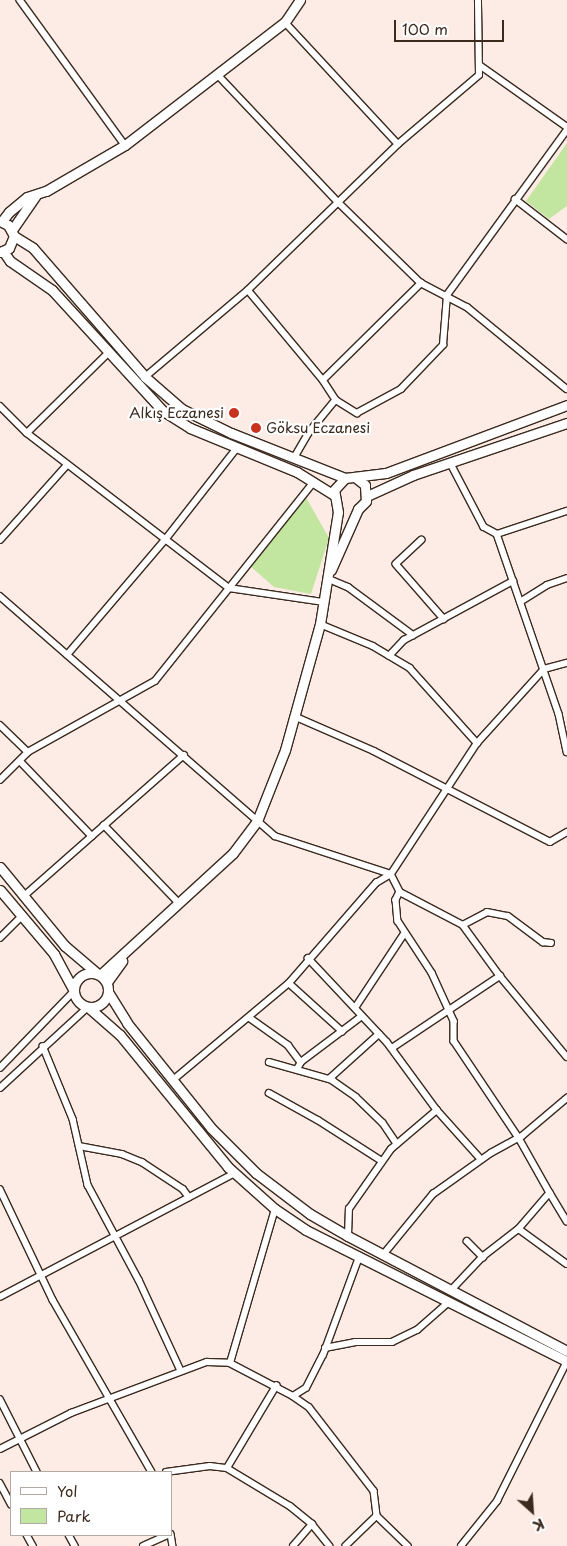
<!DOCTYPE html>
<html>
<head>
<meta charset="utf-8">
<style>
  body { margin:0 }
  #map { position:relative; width:567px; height:1546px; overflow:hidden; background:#fcece5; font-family:"Playpen Sans",sans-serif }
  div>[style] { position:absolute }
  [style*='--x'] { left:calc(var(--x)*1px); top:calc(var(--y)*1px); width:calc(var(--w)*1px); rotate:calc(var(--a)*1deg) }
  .green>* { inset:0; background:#c2e69f }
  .roads { filter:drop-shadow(1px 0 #3b2a1e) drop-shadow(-1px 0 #3b2a1e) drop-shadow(0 1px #3b2a1e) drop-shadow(0 -1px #3b2a1e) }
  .street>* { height:5.5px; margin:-2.75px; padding:0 2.75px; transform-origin:2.75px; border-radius:2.75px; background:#fff }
  .secondary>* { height:9px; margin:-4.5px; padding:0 4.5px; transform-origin:4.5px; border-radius:4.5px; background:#fff }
  .secondary>.ring { margin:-4.5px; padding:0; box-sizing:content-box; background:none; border:9px solid #fff; border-radius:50% }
  .dots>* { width:14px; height:14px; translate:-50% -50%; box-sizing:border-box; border:2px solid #fff; border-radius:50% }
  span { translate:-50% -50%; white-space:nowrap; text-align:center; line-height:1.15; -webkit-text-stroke:4.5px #fff; paint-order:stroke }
  .poi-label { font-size:14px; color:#3b2a1e }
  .right { translate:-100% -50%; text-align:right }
  .left { translate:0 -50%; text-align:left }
  .legend { position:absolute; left:10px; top:1471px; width:162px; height:65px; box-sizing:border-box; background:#fff; border:1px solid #b1aaa5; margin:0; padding:6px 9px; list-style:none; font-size:15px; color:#3b2a1e }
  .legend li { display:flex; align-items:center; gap:10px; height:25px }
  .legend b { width:25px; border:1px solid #b1aaa5 }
  .north { position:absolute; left:507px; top:1486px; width:50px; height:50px; -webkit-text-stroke:4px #fff; paint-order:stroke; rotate:154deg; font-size:14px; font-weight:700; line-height:20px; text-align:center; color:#3b2a1e }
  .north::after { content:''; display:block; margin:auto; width:18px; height:22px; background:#3b2a1e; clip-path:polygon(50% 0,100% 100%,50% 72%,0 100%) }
  .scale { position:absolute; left:394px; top:20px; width:110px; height:22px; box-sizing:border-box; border:2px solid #3b2a1e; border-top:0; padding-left:6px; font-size:15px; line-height:18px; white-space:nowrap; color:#3b2a1e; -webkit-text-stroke:4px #fff; paint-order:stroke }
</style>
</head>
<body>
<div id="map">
  <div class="green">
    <i style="clip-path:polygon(567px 143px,567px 206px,549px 219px,526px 201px)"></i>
    <i style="clip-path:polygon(304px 494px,329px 538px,311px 594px,274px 587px,250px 566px)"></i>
  </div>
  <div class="roads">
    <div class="street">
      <i style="--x:20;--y:0;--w:179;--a:54.1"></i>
      <i style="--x:285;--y:22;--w:166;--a:47.2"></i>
      <i style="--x:481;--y:66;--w:105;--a:35.3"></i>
      <i style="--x:217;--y:74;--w:176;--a:46.6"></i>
      <i style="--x:338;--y:202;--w:116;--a:44.3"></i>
      <i style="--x:421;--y:283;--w:52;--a:27.6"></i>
      <i style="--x:467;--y:307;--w:129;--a:39.4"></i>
      <i style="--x:515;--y:199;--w:66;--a:37.6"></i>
      <i style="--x:248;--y:290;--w:117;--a:50.2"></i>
      <i style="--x:323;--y:380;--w:24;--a:57"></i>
      <i style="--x:336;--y:400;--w:43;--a:129.3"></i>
      <i style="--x:309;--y:433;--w:28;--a:120"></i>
      <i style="--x:145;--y:377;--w:135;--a:-40.2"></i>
      <i style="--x:248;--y:290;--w:209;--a:-44.2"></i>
      <i style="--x:398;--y:144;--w:106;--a:-40.4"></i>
      <i style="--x:479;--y:75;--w:75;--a:-90.8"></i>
      <i style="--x:323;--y:380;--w:138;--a:-44.7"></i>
      <i style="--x:336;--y:400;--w:25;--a:32"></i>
      <i style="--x:357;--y:413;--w:50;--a:-28.6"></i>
      <i style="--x:401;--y:389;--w:61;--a:-46.3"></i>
      <i style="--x:443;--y:345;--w:50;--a:-85.4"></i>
      <i style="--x:447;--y:295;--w:204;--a:-54"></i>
      <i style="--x:0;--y:406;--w:38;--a:45"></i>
      <i style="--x:27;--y:433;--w:255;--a:37.5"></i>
      <i style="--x:229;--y:588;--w:96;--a:8.4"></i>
      <i style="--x:27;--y:433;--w:114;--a:-44.6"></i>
      <i style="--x:450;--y:462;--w:73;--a:62.4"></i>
      <i style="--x:484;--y:527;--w:15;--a:28"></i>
      <i style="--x:497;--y:534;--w:190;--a:71"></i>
      <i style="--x:559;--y:714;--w:39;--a:78"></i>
      <i style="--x:497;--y:534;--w:74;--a:-18.2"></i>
      <i style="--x:0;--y:540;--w:101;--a:-48.2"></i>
      <i style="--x:422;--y:540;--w:35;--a:137"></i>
      <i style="--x:396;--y:564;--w:73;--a:48.9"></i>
      <i style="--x:329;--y:579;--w:21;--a:23"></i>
      <i style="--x:348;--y:587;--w:81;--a:36.4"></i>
      <i style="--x:0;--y:596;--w:365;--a:41.1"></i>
      <i style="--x:275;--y:836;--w:122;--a:18.1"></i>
      <i style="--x:391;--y:874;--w:20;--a:63"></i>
      <i style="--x:400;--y:892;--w:9;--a:117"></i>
      <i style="--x:396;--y:900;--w:21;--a:85"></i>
      <i style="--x:398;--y:921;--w:62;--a:56.8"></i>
      <i style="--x:432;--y:973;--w:53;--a:65.4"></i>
      <i style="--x:454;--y:1021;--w:20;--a:90"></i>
      <i style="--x:454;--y:1041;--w:117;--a:56.2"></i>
      <i style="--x:519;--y:1138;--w:63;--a:60.6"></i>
      <i style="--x:550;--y:1193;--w:48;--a:130.7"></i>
      <i style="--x:519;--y:1229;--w:46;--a:142.1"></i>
      <i style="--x:483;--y:1257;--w:45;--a:133.2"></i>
      <i style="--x:520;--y:602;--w:32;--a:-32"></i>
      <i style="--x:547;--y:585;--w:21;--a:-19"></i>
      <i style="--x:320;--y:624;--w:57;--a:22.5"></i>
      <i style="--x:373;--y:646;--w:43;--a:30.7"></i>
      <i style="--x:410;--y:668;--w:101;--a:48.2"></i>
      <i style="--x:67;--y:655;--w:151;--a:-49.6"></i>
      <i style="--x:165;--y:540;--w:117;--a:-52"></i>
      <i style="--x:389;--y:656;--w:22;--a:-47"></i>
      <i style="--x:404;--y:640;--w:124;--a:-28.4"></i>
      <i style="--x:294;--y:716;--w:87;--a:23.6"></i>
      <i style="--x:374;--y:751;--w:198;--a:27.3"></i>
      <i style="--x:550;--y:842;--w:20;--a:-30"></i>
      <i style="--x:0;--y:725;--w:39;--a:44"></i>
      <i style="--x:20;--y:761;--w:104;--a:46.2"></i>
      <i style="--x:0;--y:780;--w:40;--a:-45"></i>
      <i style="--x:28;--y:752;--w:145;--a:-29.2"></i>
      <i style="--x:155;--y:681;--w:255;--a:-51.4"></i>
      <i style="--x:104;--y:825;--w:108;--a:46.1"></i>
      <i style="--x:400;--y:892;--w:71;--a:27.6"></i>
      <i style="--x:463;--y:925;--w:63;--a:54"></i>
      <i style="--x:500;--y:976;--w:105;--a:50.4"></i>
      <i style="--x:24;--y:896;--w:213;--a:-41.4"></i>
      <i style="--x:463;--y:925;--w:27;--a:-28"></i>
      <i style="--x:487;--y:912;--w:21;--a:11"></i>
      <i style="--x:508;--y:916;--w:44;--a:36.6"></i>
      <i style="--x:543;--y:942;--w:8;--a:7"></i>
      <i style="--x:0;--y:938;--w:31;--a:-45"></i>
      <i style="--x:308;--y:958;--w:115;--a:46.8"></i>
      <i style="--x:387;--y:1042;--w:84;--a:53.7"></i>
      <i style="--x:437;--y:1110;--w:66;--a:48.1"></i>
      <i style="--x:289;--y:983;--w:72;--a:42.2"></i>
      <i style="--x:355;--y:1008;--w:89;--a:-56.5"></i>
      <i style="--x:250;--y:1018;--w:47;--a:35.4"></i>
      <i style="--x:288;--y:1045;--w:21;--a:53"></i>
      <i style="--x:43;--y:1046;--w:79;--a:67.7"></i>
      <i style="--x:73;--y:1119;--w:68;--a:77.2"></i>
      <i style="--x:88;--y:1185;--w:108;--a:61.8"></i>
      <i style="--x:139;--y:1280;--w:100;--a:65.2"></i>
      <i style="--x:392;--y:1048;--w:130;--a:-33.7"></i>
      <i style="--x:269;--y:1062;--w:66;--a:15.9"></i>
      <i style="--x:332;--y:1080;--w:29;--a:35"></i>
      <i style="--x:356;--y:1097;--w:37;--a:44"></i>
      <i style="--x:383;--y:1123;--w:25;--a:56"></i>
      <i style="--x:0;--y:1068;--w:107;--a:-46.1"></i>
      <i style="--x:297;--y:1069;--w:8;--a:-60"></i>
      <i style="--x:301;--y:1062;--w:76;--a:-37"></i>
      <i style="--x:329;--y:1079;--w:67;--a:-42"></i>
      <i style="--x:173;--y:1080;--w:151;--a:-39.9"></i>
      <i style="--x:289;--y:983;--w:133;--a:-49"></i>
      <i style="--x:376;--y:883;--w:17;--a:-31"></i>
      <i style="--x:391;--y:874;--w:157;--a:-56.7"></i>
      <i style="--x:477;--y:743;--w:100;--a:-47.8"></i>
      <i style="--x:544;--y:669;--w:24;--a:-15"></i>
      <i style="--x:0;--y:1088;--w:120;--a:-42.6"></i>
      <i style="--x:269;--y:1093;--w:56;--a:28.9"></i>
      <i style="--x:318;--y:1120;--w:76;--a:32.6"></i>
      <i style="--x:79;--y:1146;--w:44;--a:10.5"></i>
      <i style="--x:122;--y:1154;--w:22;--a:22"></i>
      <i style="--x:142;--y:1162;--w:49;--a:33.4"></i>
      <i style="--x:183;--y:1189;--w:10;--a:53"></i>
      <i style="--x:0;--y:1189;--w:123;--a:64.5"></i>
      <i style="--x:53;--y:1300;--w:198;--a:60.1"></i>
      <i style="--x:550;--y:1193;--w:33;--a:59"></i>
      <i style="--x:519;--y:1229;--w:59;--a:36.1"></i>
      <i style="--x:348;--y:1236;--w:27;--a:-88"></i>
      <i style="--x:349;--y:1209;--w:73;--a:-55"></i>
      <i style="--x:391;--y:1149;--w:60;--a:-40.3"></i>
      <i style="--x:467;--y:1241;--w:23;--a:45"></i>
      <i style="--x:383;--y:1255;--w:79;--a:-50.7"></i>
      <i style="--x:433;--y:1194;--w:71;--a:-35.3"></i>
      <i style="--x:491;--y:1153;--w:35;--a:-29"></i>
      <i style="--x:522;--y:1136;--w:59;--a:-40.2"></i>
      <i style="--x:0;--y:1297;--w:266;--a:-27.8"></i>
      <i style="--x:325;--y:1348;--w:31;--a:-11"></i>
      <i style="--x:355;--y:1342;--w:37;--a:0"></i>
      <i style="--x:392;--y:1342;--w:28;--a:-26"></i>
      <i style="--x:417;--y:1330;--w:43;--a:-41.2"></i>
      <i style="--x:230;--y:1363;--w:160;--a:-73.7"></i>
      <i style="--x:293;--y:1396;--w:19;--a:35"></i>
      <i style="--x:309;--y:1407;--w:106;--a:52.3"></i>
      <i style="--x:374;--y:1491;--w:25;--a:83"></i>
      <i style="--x:377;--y:1516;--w:43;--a:135.9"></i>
      <i style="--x:0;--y:1399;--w:82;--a:63.1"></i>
      <i style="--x:0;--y:1449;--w:80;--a:-26.9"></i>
      <i style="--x:71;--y:1413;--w:145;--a:-20.6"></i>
      <i style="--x:207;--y:1362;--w:23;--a:2"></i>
      <i style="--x:230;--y:1363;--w:71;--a:27.6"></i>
      <i style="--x:293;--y:1396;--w:15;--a:-32"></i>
      <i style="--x:306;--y:1388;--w:37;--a:-63"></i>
      <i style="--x:323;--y:1355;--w:104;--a:-69.8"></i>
      <i style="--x:227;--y:1468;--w:96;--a:-59.1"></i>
      <i style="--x:166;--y:1472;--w:44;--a:-7.8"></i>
      <i style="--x:210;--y:1466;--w:17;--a:7"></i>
      <i style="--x:227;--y:1468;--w:74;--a:31.1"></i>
      <i style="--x:290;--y:1506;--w:28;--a:39"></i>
      <i style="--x:312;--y:1524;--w:28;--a:51"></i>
      <i style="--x:0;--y:1483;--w:24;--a:62"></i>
      <i style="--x:377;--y:1516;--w:43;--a:44.1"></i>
      <i style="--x:171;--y:1534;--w:12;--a:81"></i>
      <i style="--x:27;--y:1535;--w:13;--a:61"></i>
      <i style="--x:69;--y:1535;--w:13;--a:61"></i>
      <i style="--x:143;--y:1546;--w:27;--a:-24"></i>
      <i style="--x:293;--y:1546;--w:29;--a:-49"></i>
      <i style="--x:461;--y:1546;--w:58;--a:-51.3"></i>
      <i style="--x:497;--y:1501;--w:157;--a:-63.4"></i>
    </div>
    <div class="secondary">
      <i style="--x:0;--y:221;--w:9;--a:27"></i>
      <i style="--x:8;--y:225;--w:13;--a:61"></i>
      <i style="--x:14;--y:236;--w:13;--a:113"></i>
      <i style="--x:9;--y:248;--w:10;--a:156"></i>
      <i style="--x:2;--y:221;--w:11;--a:-52"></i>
      <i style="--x:9;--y:212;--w:23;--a:-40"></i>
      <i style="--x:27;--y:197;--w:20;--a:-18"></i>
      <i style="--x:46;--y:191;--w:91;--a:-30.2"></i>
      <i style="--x:125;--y:145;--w:202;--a:-37.6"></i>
      <i style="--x:285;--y:22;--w:27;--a:-56"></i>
      <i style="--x:12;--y:230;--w:42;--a:-55.6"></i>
      <i style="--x:14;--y:236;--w:22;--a:32"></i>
      <i style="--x:33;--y:248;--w:171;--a:49"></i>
      <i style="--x:145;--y:377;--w:49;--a:40.9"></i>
      <i style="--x:182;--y:409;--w:55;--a:26.1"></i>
      <i style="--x:231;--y:433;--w:123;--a:21.5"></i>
      <i style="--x:345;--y:478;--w:41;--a:-7"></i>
      <i style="--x:386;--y:473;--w:193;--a:-20.6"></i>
      <i style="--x:3;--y:251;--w:12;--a:55"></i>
      <i style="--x:10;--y:261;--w:51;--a:34.6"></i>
      <i style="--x:52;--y:290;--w:164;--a:47.5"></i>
      <i style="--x:163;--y:411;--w:32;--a:32"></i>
      <i style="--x:190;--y:428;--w:116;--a:22.4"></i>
      <i style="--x:297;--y:472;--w:44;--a:31.9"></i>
      <i style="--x:367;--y:496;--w:51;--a:-24.5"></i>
      <i style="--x:413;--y:475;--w:163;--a:-18.7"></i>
      <i style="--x:331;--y:570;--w:67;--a:-66.1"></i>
      <i style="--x:358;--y:509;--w:11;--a:-45"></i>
      <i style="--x:366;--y:501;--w:16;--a:-94"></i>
      <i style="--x:365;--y:485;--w:11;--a:-142"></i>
      <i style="--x:0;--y:867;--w:102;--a:50.6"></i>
      <i style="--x:65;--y:946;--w:43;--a:40.3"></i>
      <i style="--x:0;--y:890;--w:84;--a:49.8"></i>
      <i style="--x:54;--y:954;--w:42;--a:61.6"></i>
      <i class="ring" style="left:74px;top:973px;width:25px;height:25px"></i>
      <i style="--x:100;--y:975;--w:180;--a:-42.5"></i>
      <i style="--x:233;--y:853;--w:40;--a:-53"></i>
      <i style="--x:257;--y:821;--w:76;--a:-68.5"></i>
      <i style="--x:285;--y:750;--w:131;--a:-74.5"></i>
      <i style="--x:320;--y:624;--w:113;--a:-80.9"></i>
      <i style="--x:338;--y:512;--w:22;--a:-100"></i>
      <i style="--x:334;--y:490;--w:16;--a:-47"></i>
      <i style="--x:107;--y:982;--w:26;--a:-54"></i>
      <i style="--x:108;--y:992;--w:36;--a:58"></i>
      <i style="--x:127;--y:1023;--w:134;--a:51.3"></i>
      <i style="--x:211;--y:1128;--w:64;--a:45"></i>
      <i style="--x:256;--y:1173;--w:68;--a:37.2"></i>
      <i style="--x:310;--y:1214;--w:44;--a:30.1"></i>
      <i style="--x:348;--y:1236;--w:247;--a:27.7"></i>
      <i style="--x:88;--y:1007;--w:43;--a:41.2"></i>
      <i style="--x:120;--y:1035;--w:171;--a:50.7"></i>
      <i style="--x:228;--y:1167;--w:63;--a:41.8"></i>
      <i style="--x:275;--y:1209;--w:37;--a:34"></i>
      <i style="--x:306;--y:1230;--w:292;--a:26.7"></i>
    </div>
  </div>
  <div class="dots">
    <i style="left:234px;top:413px;background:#c8321e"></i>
    <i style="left:256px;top:428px;background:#c8321e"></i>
  </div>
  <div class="poi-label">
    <span class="right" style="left:224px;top:413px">Alkış Eczanesi</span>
    <span class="left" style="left:266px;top:428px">Göksu Eczanesi</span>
  </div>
  <ul class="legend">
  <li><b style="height:6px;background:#fff"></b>Yol</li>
  <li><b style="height:14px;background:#c2e69f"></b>Park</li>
  </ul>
  <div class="north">K</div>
  <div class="scale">100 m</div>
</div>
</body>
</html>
